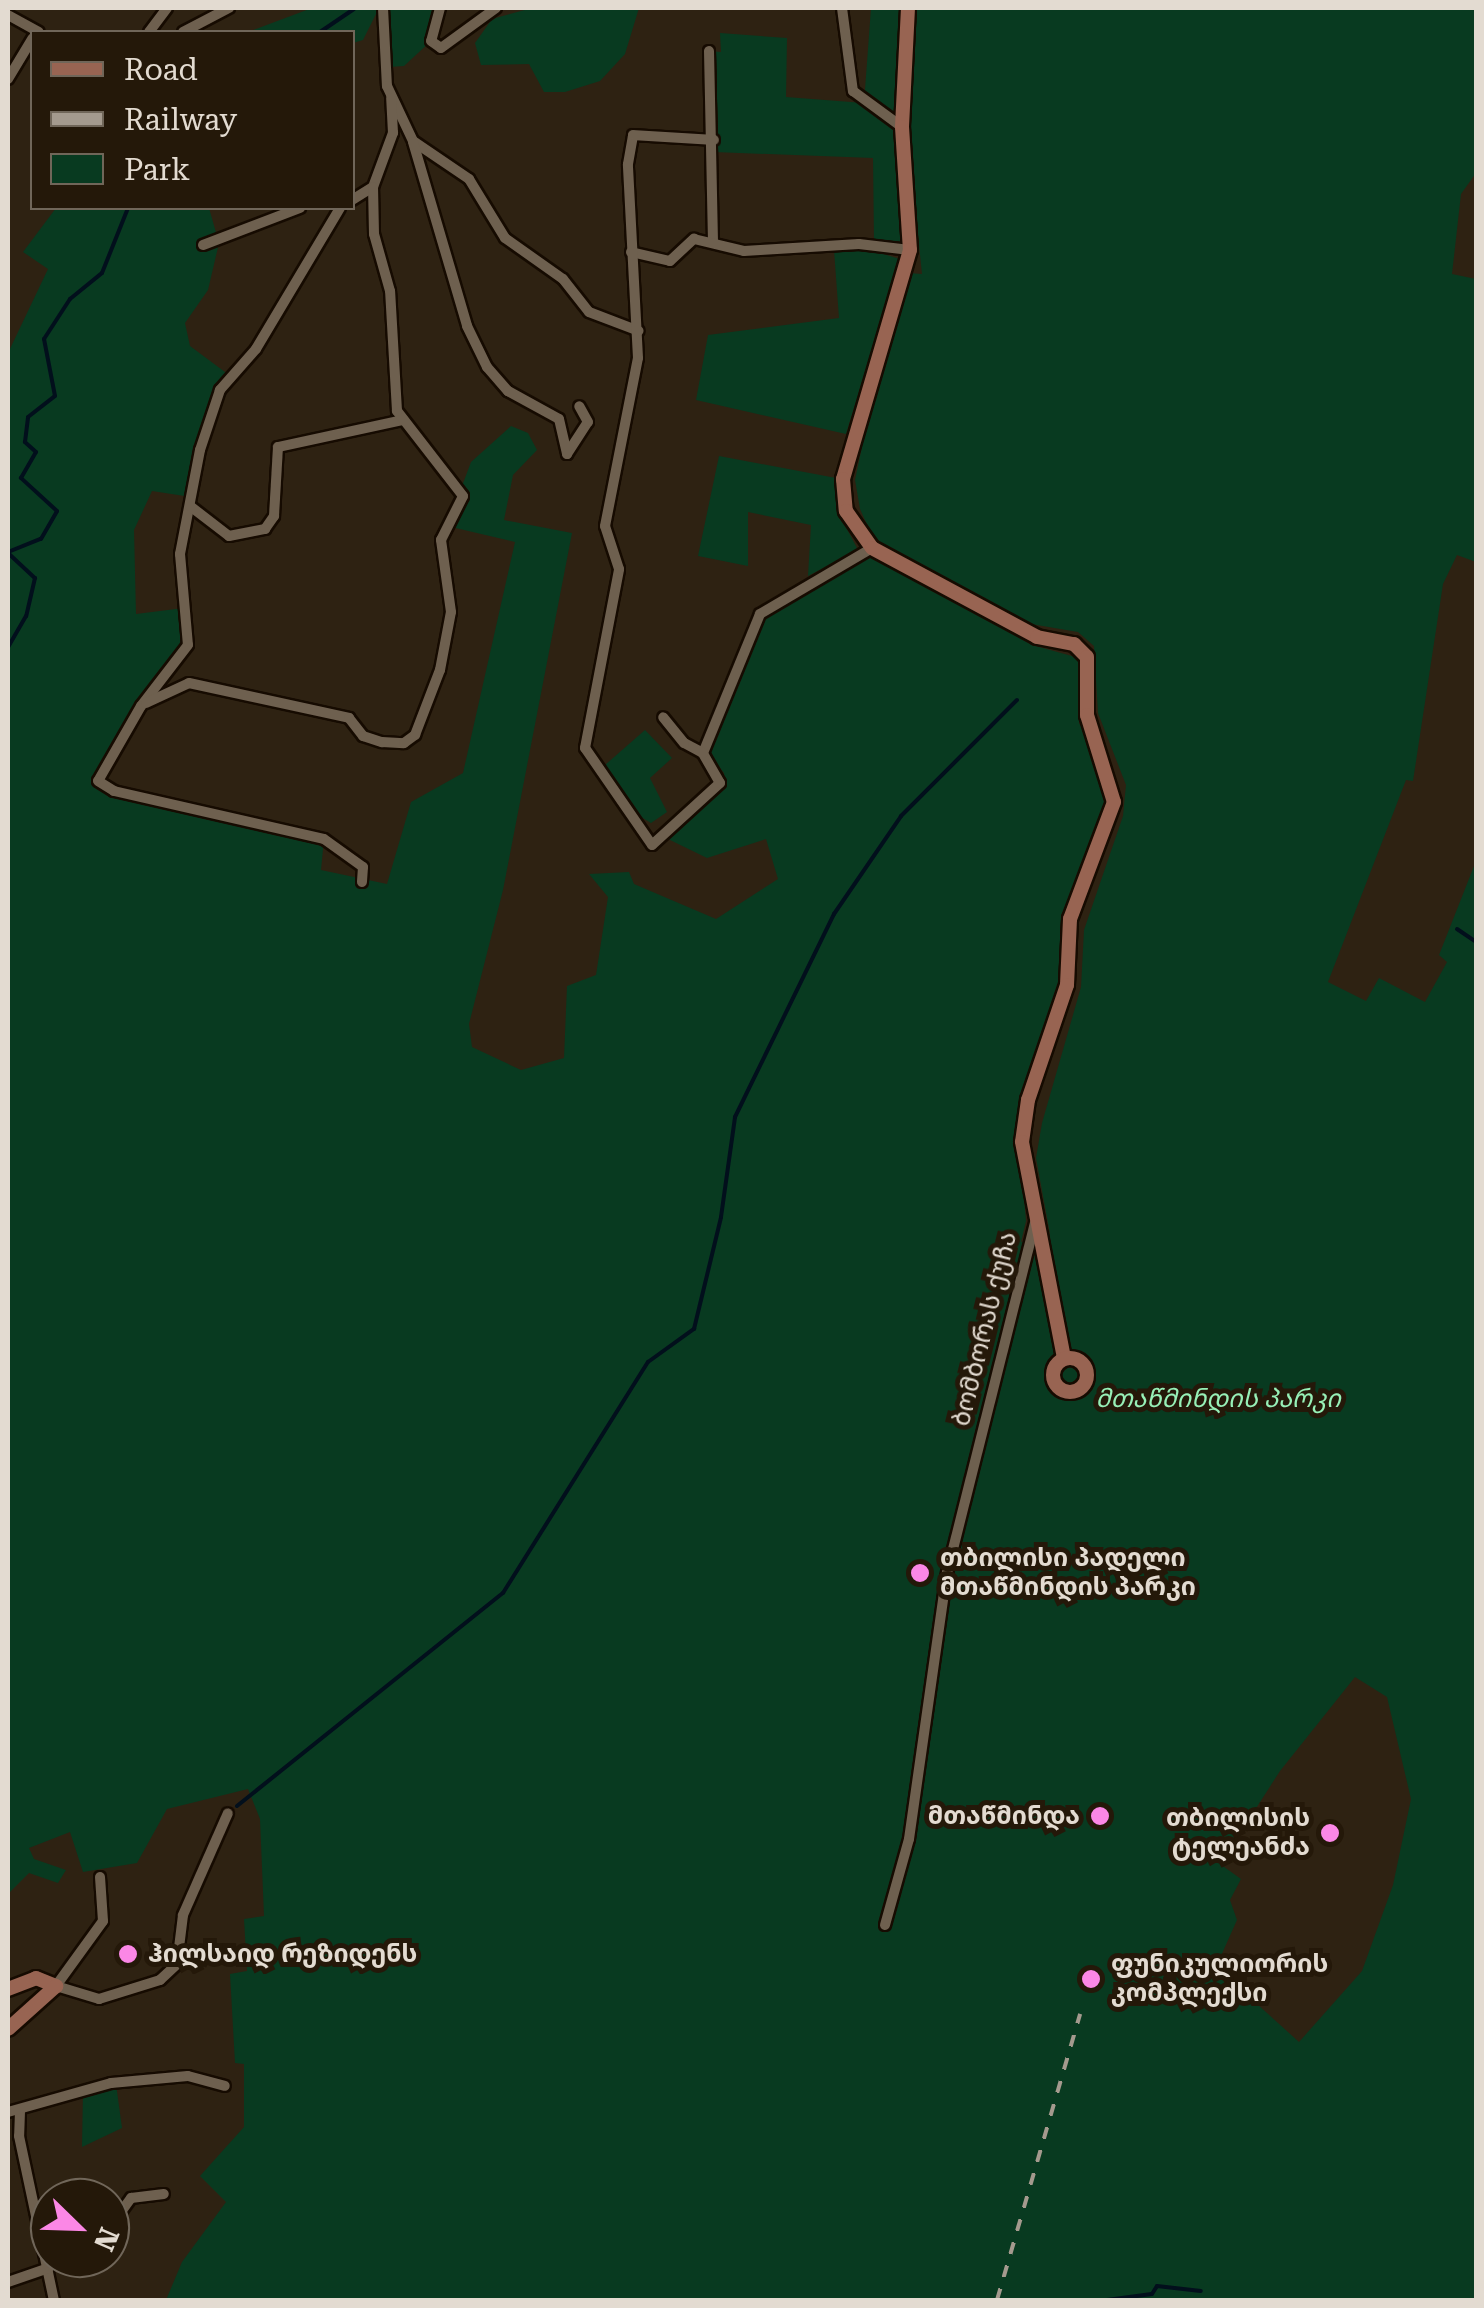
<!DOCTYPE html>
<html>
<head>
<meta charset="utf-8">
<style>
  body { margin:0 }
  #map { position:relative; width:1484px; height:2308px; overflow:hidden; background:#2e2212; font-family:"Roboto Serif","Noto Sans Georgian",serif }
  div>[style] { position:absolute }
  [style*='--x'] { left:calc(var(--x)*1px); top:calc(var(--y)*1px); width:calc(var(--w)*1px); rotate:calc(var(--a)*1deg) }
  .green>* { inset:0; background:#083a20 }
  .stream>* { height:4px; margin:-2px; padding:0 2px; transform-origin:2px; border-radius:2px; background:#020f1c }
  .roads { filter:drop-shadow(2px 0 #160b01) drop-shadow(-2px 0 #160b01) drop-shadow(0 2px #160b01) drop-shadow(0 -2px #160b01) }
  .street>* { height:10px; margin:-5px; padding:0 5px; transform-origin:5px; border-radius:5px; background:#6e604f }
  .secondary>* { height:14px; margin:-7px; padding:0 7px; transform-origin:7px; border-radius:7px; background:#986452 }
  .secondary>.ring { margin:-7px; padding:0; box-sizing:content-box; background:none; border:14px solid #986452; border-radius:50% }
  .rail>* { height:4px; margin-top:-2px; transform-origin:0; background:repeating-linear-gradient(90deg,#a49a8e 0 12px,transparent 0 24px) }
  .dots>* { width:28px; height:28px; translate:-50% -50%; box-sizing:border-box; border:5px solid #241809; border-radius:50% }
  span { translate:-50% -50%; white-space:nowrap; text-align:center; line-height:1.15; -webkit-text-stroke:10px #241809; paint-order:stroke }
  .street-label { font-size:25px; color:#e3dbd1 }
  .park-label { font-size:25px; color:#97f0b7; font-style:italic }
  .poi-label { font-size:25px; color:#e3dbd1; font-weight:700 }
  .left { translate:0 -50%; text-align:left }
  .right { translate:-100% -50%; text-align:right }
  .frame { position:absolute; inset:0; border:10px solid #e3dbd1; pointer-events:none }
  .legend { position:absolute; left:30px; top:30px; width:325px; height:180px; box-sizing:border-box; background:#241809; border:2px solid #706659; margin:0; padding:12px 18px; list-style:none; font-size:30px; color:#e3dbd1 }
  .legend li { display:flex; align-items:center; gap:20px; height:50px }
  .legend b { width:50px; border:2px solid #706659 }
  .north { position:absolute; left:30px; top:2178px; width:100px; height:100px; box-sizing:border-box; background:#241809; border:2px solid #706659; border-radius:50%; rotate:113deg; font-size:28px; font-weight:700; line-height:40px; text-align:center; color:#e3dbd1 }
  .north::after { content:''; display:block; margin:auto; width:35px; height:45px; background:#fb87e6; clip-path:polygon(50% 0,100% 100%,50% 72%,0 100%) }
</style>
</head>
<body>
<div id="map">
  <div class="green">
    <i style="clip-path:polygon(312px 8px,379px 8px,363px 40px,353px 43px,352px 32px,248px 32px)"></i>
    <i style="clip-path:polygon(389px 8px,435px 8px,431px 41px,404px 66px,389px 67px)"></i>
    <i style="clip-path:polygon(532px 8px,639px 8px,625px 54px,600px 81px,565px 92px,544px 92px,529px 64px,481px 65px,475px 43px,492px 19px)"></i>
    <i style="clip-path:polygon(871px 8px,902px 8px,895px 148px,905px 244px,874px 242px,873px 158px,714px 152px,709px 51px,721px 52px,720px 33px,787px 38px,786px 97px,864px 103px)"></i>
    <i style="clip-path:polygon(evenodd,916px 8px,1476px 8px,1476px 173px,1461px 194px,1452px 274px,1476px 279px,1476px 562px,1457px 555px,1443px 584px,1413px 781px,1406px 780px,1328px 982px,1366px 1001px,1379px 978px,1425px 1002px,1447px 962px,1439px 955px,1476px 861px,1476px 2300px,166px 2300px,182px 2262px,226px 2202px,200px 2176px,244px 2127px,244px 2064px,235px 2063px,230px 1974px,247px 1971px,244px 1919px,264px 1916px,260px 1819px,248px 1789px,167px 1809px,137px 1863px,83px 1872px,70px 1832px,29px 1848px,34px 1859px,66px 1870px,58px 1883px,29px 1873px,8px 1894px,8px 353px,48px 269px,23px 252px,56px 208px,209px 208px,219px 243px,208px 290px,185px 323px,190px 346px,229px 375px,191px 497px,152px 491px,134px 530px,136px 614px,184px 608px,188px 636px,98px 781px,114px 791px,324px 839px,321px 870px,387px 884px,411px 802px,463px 773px,515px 542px,447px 526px,471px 462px,511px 426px,528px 433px,537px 450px,513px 475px,504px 520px,572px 533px,503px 890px,469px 1024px,472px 1047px,521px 1070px,564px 1058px,567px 986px,596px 975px,608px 897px,589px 874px,629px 872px,634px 884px,716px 919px,778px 879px,766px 839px,707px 858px,668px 839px,725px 788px,724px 773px,708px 753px,755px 628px,766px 614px,870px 553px,1032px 645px,1079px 658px,1079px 723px,1096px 751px,1107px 812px,1069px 901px,1062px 982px,1018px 1127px,1026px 1221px,1021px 1242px,1050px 1234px,1036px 1158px,1042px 1123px,1081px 987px,1084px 930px,1123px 816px,1126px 785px,1098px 713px,1094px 646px,1078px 632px,1031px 624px,899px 559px,874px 540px,860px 509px,855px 480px,868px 418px,908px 273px,922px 274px,907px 128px,916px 8px,1355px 1677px,1387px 1697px,1411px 1799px,1393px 1885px,1362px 1971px,1299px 2042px,1216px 1967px,1237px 1920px,1230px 1900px,1241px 1879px,1220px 1864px,1280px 1771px,1355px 1677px)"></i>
    <i style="clip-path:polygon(860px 247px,900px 259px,846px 434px,696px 400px,708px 335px,839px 318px,834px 250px)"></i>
    <i style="clip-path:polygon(719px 456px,836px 478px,838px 512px,858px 550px,808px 576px,811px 525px,748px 512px,748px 566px,698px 556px)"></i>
    <i style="clip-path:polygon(645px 730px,672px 758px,650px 778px,667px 812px,651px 823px,636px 814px,605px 765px)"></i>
    <i style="clip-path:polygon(116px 2084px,122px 2128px,82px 2147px,83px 2092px)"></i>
  </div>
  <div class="stream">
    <i style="--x:320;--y:32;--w:41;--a:-34.1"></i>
    <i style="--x:8;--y:552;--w:35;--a:-22"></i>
    <i style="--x:41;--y:539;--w:32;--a:-60"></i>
    <i style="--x:57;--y:511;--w:49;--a:-137.5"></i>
    <i style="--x:21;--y:478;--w:30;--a:-60"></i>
    <i style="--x:36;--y:452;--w:15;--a:-138"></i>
    <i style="--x:25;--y:442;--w:25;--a:-83"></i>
    <i style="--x:28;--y:417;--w:34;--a:-38"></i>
    <i style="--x:55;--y:396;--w:58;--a:-100.9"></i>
    <i style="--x:44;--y:339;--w:48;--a:-57"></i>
    <i style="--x:70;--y:299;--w:41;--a:-39.1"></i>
    <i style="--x:102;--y:273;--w:70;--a:-68.2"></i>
    <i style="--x:8;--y:553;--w:37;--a:43"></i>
    <i style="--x:35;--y:578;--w:39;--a:103"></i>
    <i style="--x:26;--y:616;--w:36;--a:120"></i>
    <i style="--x:1457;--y:929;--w:23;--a:34"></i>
    <i style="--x:237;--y:1806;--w:341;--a:-38.7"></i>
    <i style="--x:503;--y:1593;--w:273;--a:-57.9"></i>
    <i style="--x:648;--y:1362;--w:57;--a:-35.7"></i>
    <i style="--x:694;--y:1329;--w:115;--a:-76.4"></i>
    <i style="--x:721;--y:1217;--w:101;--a:-82"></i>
    <i style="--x:735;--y:1117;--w:226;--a:-64"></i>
    <i style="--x:834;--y:914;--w:119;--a:-55.6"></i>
    <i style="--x:901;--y:816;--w:164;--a:-45"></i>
    <i style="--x:1107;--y:2300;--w:45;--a:-7.6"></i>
    <i style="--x:1152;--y:2294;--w:9;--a:-58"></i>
    <i style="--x:1157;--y:2286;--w:44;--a:6.5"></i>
  </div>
  <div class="roads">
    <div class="street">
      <i style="--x:383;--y:8;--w:78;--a:87.1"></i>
      <i style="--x:387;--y:86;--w:61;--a:64.7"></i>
      <i style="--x:413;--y:141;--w:68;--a:34.2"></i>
      <i style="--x:469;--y:179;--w:69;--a:58.6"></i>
      <i style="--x:505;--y:238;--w:71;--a:35.3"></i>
      <i style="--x:563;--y:279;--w:42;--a:51.8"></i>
      <i style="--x:589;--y:312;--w:53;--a:20.8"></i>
      <i style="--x:440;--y:8;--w:34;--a:105"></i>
      <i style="--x:431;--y:41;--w:12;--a:35"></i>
      <i style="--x:441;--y:48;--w:68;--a:-36"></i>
      <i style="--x:842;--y:8;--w:84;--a:82.5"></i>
      <i style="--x:853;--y:91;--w:61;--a:36.3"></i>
      <i style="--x:8;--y:15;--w:35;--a:29"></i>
      <i style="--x:149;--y:32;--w:30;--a:-53"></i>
      <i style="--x:183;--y:32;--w:52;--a:-27.6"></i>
      <i style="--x:709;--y:51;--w:189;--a:88.8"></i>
      <i style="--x:8;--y:79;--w:47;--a:-59"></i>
      <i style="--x:413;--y:142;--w:192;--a:73.6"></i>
      <i style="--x:467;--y:326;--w:46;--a:64"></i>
      <i style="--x:487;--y:367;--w:32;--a:49"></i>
      <i style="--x:508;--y:391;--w:58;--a:28.8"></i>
      <i style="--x:559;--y:419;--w:36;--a:77"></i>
      <i style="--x:567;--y:454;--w:38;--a:-57"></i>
      <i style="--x:588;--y:422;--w:18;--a:-119"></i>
      <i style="--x:352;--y:200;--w:25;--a:-32"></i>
      <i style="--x:373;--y:187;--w:58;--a:-69.7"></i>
      <i style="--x:393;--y:133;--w:35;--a:-93"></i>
      <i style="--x:340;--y:208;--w:164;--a:120.8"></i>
      <i style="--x:256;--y:349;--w:55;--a:131.3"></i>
      <i style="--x:220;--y:390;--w:63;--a:108.4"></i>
      <i style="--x:200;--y:450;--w:106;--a:100.9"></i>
      <i style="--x:180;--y:554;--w:91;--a:85"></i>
      <i style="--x:188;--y:645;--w:77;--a:127.6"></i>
      <i style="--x:141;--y:706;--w:86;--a:119.8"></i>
      <i style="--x:98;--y:781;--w:19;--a:32"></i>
      <i style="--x:114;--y:791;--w:215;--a:12.9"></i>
      <i style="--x:324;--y:839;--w:48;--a:35.7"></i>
      <i style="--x:363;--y:867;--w:15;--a:94"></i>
      <i style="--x:203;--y:245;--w:104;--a:-20.9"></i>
      <i style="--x:631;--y:252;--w:40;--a:13"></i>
      <i style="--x:670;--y:261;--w:33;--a:-43"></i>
      <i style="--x:694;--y:239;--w:51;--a:13.5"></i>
      <i style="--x:744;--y:251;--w:115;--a:-3.5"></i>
      <i style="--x:859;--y:244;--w:51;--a:6.7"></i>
      <i style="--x:190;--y:506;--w:49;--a:37.6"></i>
      <i style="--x:229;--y:536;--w:37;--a:-11"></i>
      <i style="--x:265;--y:529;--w:16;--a:-55"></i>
      <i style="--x:274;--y:516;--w:69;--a:-86.7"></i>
      <i style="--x:278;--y:447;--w:128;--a:-12.2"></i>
      <i style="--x:146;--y:703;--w:47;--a:-24.9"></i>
      <i style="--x:189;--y:683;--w:164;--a:12.3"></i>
      <i style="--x:349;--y:718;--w:23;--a:52"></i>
      <i style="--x:363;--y:736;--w:20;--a:18"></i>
      <i style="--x:382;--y:742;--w:22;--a:3"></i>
      <i style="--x:404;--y:743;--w:14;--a:-36"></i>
      <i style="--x:415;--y:735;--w:70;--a:-69"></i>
      <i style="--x:440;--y:670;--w:59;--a:-79.3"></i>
      <i style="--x:451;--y:612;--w:73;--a:-97.9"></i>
      <i style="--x:441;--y:540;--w:49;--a:-63.4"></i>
      <i style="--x:463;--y:496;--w:108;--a:-127.8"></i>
      <i style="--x:397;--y:411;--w:120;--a:-93.3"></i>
      <i style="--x:390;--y:291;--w:59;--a:-105.7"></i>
      <i style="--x:374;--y:234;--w:47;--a:-91.2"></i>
      <i style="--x:703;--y:753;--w:150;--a:-67.7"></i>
      <i style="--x:760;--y:614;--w:130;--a:-30.5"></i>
      <i style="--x:652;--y:845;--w:118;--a:-124.6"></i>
      <i style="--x:585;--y:748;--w:182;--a:-79.2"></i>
      <i style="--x:619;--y:569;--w:45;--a:-108"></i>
      <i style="--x:605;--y:526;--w:171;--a:-78.9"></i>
      <i style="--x:638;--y:358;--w:194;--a:-93"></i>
      <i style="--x:628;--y:164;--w:29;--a:-80"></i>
      <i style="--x:633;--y:135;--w:81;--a:3.5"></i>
      <i style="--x:652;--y:845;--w:92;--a:-42.4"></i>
      <i style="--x:720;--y:783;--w:34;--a:-120"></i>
      <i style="--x:703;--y:753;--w:21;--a:-152"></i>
      <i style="--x:684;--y:743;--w:33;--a:-129"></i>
      <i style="--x:100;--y:1877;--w:44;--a:86.1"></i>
      <i style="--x:103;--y:1921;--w:80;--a:125.9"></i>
      <i style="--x:56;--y:1986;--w:45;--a:16.8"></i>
      <i style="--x:99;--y:1999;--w:64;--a:-17.3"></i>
      <i style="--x:160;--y:1980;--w:23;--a:-43"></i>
      <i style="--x:177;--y:1964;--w:49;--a:-83"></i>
      <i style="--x:183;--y:1915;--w:111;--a:-66.2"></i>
      <i style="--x:885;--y:1925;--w:89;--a:-74.4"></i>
      <i style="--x:909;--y:1839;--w:269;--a:-81.9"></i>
      <i style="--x:947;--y:1573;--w:361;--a:-75.9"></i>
      <i style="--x:20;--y:2111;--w:25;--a:92"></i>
      <i style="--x:19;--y:2136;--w:168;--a:78"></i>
      <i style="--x:8;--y:2112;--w:107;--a:-15.7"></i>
      <i style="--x:111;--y:2083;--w:77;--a:-5.2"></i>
      <i style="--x:188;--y:2076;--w:38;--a:15"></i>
      <i style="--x:110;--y:2227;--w:36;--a:-54"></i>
      <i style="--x:131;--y:2198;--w:33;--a:-7"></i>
      <i style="--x:8;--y:2282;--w:43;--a:-18.9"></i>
    </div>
    <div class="secondary">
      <i style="--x:908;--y:8;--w:119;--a:92.9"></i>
      <i style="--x:902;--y:127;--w:123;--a:86.3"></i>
      <i style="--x:910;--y:250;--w:239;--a:106.3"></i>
      <i style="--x:843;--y:479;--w:32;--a:85"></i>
      <i style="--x:846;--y:511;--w:45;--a:54.9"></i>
      <i style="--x:872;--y:548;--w:187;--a:28.3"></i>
      <i style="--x:1037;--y:637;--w:38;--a:11"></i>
      <i style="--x:1074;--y:644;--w:18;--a:45"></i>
      <i style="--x:1087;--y:657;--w:58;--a:90"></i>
      <i style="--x:1087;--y:715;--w:91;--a:72.8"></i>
      <i style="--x:1114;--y:802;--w:125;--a:110.6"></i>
      <i style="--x:1070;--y:919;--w:66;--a:92.6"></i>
      <i style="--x:1067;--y:985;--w:121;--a:108.7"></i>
      <i style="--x:1028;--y:1100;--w:42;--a:98.1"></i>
      <i style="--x:1022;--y:1142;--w:221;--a:79"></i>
      <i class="ring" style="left:1053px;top:1358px;width:20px;height:20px"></i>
      <i style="--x:8;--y:1989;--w:30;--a:-21"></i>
      <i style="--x:36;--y:1978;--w:22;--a:22"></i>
      <i style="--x:56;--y:1986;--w:64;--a:138.1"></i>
    </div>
  </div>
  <div class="rail">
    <i style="--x:997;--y:2300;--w:298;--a:-73.8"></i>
  </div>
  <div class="dots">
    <i style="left:920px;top:1573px;background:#fb87e6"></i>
    <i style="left:1100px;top:1816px;background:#fb87e6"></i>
    <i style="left:1330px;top:1833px;background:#fb87e6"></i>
    <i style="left:128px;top:1954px;background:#fb87e6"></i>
    <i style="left:1091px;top:1979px;background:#fb87e6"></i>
  </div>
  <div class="street-label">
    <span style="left:985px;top:1329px;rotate:-76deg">ბომბორას ქუჩა</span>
  </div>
  <div class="park-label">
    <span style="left:1218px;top:1399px">მთაწმინდის პარკი</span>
  </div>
  <div class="poi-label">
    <span class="left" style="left:940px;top:1573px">თბილისი პადელი<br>მთაწმინდის პარკი</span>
    <span class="right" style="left:1080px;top:1816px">მთაწმინდა</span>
    <span class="right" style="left:1310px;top:1833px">თბილისის<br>ტელეანძა</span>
    <span class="left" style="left:148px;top:1954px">ჰილსაიდ რეზიდენს</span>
    <span class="left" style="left:1111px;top:1979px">ფუნიკულიორის<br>კომპლექსი</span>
  </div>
  <div class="frame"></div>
  <ul class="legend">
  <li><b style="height:12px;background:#986452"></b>Road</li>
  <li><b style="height:12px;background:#a49a8e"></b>Railway</li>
  <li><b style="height:28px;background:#083a20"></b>Park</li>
  </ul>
  <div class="north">N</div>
</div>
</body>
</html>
